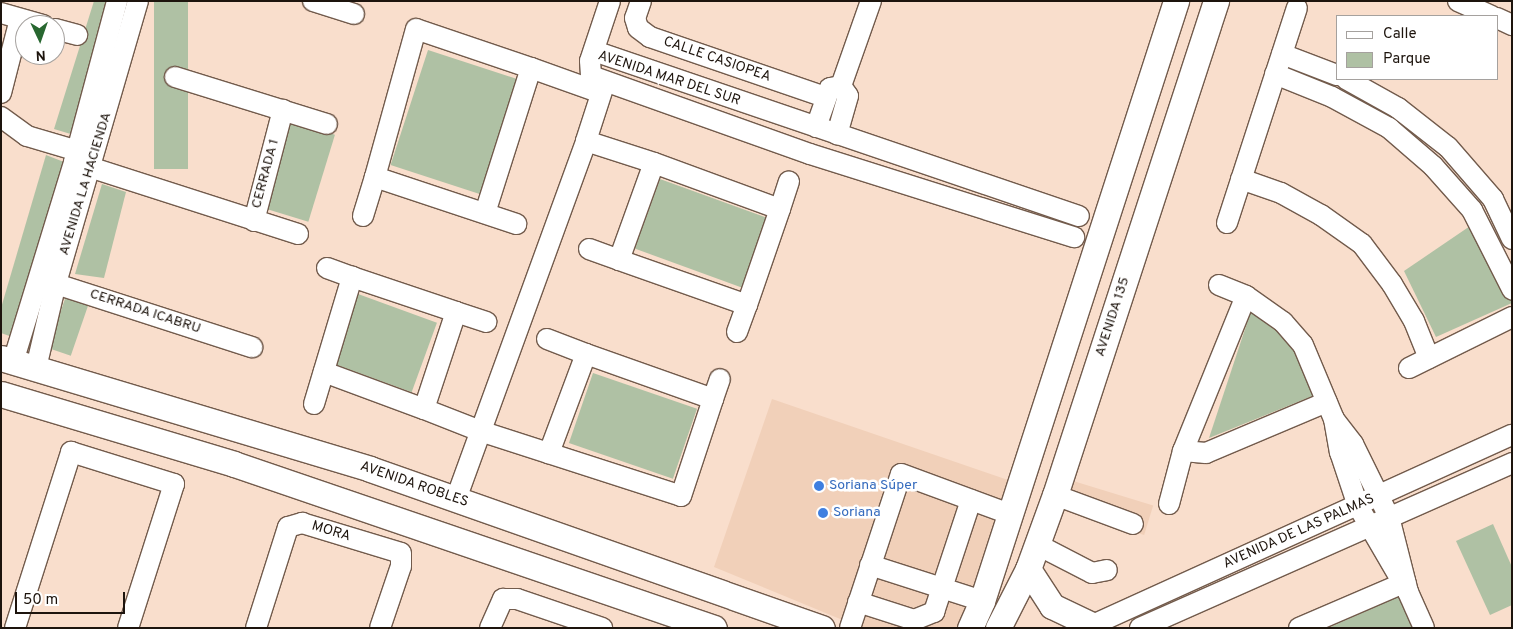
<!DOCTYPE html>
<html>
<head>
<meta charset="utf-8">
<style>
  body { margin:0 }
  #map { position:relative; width:1513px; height:629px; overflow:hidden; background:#f9decc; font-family:Overpass,sans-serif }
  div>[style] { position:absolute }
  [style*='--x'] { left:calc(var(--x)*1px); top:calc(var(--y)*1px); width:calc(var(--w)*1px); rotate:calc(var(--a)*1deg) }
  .built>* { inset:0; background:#f1d0b9; transform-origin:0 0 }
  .green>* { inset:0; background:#afc1a4; transform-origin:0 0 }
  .roads { filter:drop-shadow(1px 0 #725b4c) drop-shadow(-1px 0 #725b4c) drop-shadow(0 1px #725b4c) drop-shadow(0 -1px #725b4c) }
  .minor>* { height:20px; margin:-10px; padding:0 10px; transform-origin:10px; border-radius:10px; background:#fff }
  .major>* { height:25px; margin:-12.5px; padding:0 12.5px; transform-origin:12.5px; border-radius:12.5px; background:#fff }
  .dots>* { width:14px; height:14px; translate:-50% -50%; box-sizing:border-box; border:2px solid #fff; border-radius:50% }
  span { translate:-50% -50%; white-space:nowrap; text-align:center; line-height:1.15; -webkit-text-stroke:5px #fff; paint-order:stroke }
  .street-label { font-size:14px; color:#1d140d }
  .shop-label { font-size:14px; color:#366cbe }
  .left { translate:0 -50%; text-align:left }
  .frame { position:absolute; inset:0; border:2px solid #1d140d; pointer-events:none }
  .legend { position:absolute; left:1336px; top:15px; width:162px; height:65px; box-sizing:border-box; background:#fff; border:1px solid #a5a19e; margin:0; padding:6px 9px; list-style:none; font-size:15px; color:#1d140d }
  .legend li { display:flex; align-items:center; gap:10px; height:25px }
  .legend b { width:25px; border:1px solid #a5a19e }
  .north { position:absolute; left:15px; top:15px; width:50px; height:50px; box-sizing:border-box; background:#fff; border:1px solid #a5a19e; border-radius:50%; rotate:177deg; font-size:14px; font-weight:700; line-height:20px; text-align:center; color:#1d140d }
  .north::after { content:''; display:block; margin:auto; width:18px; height:22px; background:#286730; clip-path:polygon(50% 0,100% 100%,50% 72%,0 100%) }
  .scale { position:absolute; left:15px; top:592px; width:110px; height:22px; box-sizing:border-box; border:2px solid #1d140d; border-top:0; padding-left:6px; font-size:15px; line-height:18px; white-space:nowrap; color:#1d140d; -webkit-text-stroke:4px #fff; paint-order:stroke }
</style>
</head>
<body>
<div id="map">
  <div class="built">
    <i style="clip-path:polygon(772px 399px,1008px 480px,962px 628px,862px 628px,714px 567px)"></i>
    <i style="left:1070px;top:480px;width:87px;height:31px;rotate:17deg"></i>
  </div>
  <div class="green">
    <i style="clip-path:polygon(94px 1px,113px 1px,74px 135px,54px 129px)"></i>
    <i style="left:154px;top:1px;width:34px;height:168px"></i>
    <i style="left:428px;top:50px;width:96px;height:121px;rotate:18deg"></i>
    <i style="left:290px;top:121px;width:47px;height:91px;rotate:17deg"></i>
    <i style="clip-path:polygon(46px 155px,64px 162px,18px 339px,1px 333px,1px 308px)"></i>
    <i style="left:660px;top:179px;width:116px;height:74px;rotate:20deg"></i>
    <i style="clip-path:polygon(102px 184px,126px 192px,104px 278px,75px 274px)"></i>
    <i style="clip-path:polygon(1476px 222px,1512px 295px,1512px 303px,1436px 337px,1404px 271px)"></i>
    <i style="left:358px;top:294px;width:84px;height:74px;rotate:20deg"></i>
    <i style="left:66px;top:296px;width:24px;height:55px;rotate:19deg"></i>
    <i style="clip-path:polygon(1251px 311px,1264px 315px,1296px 349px,1320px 393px,1209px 438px)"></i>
    <i style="left:593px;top:373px;width:110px;height:74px;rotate:19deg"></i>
    <i style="clip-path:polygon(1493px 524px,1512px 567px,1512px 605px,1490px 615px,1456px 541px)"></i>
    <i style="clip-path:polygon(1404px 594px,1418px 628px,1328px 628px)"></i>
  </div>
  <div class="roads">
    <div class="minor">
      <i style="--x:313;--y:1;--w:43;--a:17.6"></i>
      <i style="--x:610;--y:1;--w:63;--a:108.4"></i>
      <i style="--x:590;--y:61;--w:15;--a:86"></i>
      <i style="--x:591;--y:76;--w:232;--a:19.6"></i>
      <i style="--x:810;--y:154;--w:277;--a:17.5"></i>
      <i style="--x:641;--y:1;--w:18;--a:109"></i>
      <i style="--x:635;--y:18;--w:10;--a:73"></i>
      <i style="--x:638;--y:28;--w:15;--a:37"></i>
      <i style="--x:650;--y:37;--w:185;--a:18.9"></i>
      <i style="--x:1458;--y:1;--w:37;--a:24"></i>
      <i style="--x:1;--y:13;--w:44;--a:15.9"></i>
      <i style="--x:1497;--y:18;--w:17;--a:25"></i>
      <i style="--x:55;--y:29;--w:23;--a:15"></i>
      <i style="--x:594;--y:51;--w:512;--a:18.79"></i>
      <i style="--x:1282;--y:54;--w:59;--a:20.9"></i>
      <i style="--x:531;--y:68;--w:74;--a:19.7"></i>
      <i style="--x:1275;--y:74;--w:61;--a:22"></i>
      <i style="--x:1332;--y:97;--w:65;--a:28.5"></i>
      <i style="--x:1389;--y:128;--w:58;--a:40.8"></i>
      <i style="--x:1433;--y:166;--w:59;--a:48.4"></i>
      <i style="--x:1472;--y:210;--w:89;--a:63.1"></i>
      <i style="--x:175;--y:77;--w:159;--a:17.2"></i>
      <i style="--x:1346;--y:79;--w:60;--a:29.1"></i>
      <i style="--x:1398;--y:108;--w:63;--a:38"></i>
      <i style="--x:1448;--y:147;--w:69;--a:49.1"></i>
      <i style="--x:1493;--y:199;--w:44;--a:64.6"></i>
      <i style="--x:605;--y:82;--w:62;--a:107.9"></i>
      <i style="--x:586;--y:141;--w:71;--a:17.9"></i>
      <i style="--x:654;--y:163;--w:134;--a:20.1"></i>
      <i style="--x:780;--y:209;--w:102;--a:109"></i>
      <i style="--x:747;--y:305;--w:136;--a:-160.6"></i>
      <i style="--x:619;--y:260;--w:103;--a:-70.2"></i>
      <i style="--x:841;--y:86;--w:90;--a:-70.6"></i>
      <i style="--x:1;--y:93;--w:76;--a:-75.6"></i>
      <i style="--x:1;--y:117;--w:32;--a:36"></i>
      <i style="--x:27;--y:136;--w:64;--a:16.4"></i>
      <i style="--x:816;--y:127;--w:41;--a:-70.3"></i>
      <i style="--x:830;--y:88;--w:11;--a:-10"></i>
      <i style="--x:841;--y:86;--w:12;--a:55"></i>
      <i style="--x:848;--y:96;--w:40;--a:106"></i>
      <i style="--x:80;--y:164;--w:229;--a:17.8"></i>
      <i style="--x:1241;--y:179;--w:42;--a:19.3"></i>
      <i style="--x:1281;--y:193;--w:46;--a:28.8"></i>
      <i style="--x:1321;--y:215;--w:50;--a:35.3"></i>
      <i style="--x:1362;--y:244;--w:50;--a:53.1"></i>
      <i style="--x:1392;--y:284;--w:43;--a:59.3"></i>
      <i style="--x:1414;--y:321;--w:40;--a:68"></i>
      <i style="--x:780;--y:209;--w:29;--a:-72"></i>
      <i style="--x:485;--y:213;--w:152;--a:-72.4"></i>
      <i style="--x:531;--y:68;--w:121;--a:-161.3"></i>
      <i style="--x:416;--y:29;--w:154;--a:105.5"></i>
      <i style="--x:375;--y:177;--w:149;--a:18.4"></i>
      <i style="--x:363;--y:216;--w:41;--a:-72.9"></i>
      <i style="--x:254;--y:221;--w:115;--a:-75.4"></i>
      <i style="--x:1227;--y:223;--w:226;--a:-72"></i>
      <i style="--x:589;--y:249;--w:32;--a:20"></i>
      <i style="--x:327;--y:268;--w:27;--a:20"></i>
      <i style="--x:44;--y:280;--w:219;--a:17.9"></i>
      <i style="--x:1219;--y:285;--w:29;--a:22"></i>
      <i style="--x:1246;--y:296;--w:45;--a:35.1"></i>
      <i style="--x:1283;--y:322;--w:30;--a:49"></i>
      <i style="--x:1303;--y:345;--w:80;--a:67.3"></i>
      <i style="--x:1334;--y:419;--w:34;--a:80"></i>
      <i style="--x:1340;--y:452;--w:57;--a:71.6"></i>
      <i style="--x:1358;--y:506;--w:99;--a:59.8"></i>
      <i style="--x:456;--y:312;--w:32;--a:18"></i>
      <i style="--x:737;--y:332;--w:29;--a:-70"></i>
      <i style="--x:547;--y:339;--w:42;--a:21"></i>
      <i style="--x:13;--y:362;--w:209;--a:-73"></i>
      <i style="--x:74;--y:162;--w:167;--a:-75"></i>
      <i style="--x:36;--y:368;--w:87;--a:-76.8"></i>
      <i style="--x:56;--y:283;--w:294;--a:-73.8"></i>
      <i style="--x:1409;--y:368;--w:115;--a:-26.3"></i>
      <i style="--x:713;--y:399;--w:21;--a:-71"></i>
      <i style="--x:314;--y:404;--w:133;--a:-73.3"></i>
      <i style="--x:352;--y:277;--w:110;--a:18.6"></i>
      <i style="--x:456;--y:312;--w:102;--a:108.3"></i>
      <i style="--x:424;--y:409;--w:107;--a:-159.7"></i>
      <i style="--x:424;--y:409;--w:60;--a:21.4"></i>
      <i style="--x:480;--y:431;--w:211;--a:17.9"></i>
      <i style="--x:681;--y:496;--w:102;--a:-71.7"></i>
      <i style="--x:713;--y:399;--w:135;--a:-160.5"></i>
      <i style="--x:586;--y:354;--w:106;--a:110.5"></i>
      <i style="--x:1336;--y:422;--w:28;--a:52"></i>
      <i style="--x:1353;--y:444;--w:81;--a:63.7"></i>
      <i style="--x:1389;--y:517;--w:77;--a:75.8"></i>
      <i style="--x:1408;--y:592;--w:39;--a:66"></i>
      <i style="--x:1183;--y:451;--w:23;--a:5"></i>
      <i style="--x:1206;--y:453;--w:131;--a:-22.9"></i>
      <i style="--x:1055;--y:495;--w:83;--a:20.4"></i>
      <i style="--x:456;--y:499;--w:381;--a:-70"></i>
      <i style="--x:1169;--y:504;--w:55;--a:-75.2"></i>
      <i style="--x:1183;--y:451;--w:167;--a:-67.9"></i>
      <i style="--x:1036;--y:544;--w:63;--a:27.4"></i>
      <i style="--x:1092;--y:573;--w:15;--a:-11"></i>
      <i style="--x:870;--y:565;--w:118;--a:17.8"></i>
      <i style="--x:858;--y:602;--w:59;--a:17.8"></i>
      <i style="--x:914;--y:620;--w:22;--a:-22"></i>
      <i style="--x:934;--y:612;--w:118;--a:-71.7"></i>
      <i style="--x:15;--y:628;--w:185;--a:-72.3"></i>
      <i style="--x:71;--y:452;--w:108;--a:17.3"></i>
      <i style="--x:174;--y:484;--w:151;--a:107.7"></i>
      <i style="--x:256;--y:628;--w:106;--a:-72.4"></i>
      <i style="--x:288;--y:527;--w:15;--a:-16"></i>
      <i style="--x:302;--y:523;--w:103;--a:16.9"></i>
      <i style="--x:401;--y:553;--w:13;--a:90"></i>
      <i style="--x:401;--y:566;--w:65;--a:108.7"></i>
      <i style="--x:490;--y:628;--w:32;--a:-66"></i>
      <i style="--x:503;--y:599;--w:14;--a:0"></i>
      <i style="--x:517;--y:599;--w:90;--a:18.8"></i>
      <i style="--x:850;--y:628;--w:162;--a:-71.7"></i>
      <i style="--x:901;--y:474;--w:116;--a:20.2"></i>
      <i style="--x:1086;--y:628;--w:468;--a:-24.4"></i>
      <i style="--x:1140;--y:628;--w:407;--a:-23.9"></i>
      <i style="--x:1299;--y:628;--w:116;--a:-23.3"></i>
    </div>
    <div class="major">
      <i style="--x:1;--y:358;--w:385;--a:16.7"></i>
      <i style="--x:370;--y:469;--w:479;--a:19.4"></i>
      <i style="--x:1;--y:394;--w:243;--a:16.7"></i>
      <i style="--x:234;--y:464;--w:507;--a:18.86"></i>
      <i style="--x:1028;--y:569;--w:44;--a:57"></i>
      <i style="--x:1052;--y:606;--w:47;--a:25.5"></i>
      <i style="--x:970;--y:628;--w:30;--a:-66"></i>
      <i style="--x:982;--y:601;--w:631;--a:-72.08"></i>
      <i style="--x:998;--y:628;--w:66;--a:-63"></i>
      <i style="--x:1028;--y:569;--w:79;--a:-70"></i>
      <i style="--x:1055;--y:495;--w:520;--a:-71.95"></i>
    </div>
  </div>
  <div class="dots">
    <i style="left:819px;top:486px;background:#3f7fe0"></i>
    <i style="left:823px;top:513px;background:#3f7fe0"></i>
  </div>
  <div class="street-label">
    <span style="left:717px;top:60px;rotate:19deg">CALLE CASIOPEA</span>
    <span style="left:669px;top:79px;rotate:18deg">AVENIDA MAR DEL SUR</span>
    <span style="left:266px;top:174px;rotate:-75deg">CERRADA 1</span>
    <span style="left:86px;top:184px;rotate:-73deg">AVENIDA LA HACIENDA</span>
    <span style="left:145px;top:312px;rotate:18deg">CERRADA ICABRU</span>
    <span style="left:1113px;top:317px;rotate:-72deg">AVENIDA 135</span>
    <span style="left:414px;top:485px;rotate:19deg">AVENIDA ROBLES</span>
    <span style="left:331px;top:532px;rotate:17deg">MORA</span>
    <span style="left:1299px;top:532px;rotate:-24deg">AVENIDA DE LAS PALMAS</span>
  </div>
  <div class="shop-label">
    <span class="left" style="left:829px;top:486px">Soriana Súper</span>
    <span class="left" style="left:833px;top:513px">Soriana</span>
  </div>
  <div class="frame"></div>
  <ul class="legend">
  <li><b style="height:6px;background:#fff"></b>Calle</li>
  <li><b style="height:14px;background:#afc1a4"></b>Parque</li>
  </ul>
  <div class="north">N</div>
  <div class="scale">50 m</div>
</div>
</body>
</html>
